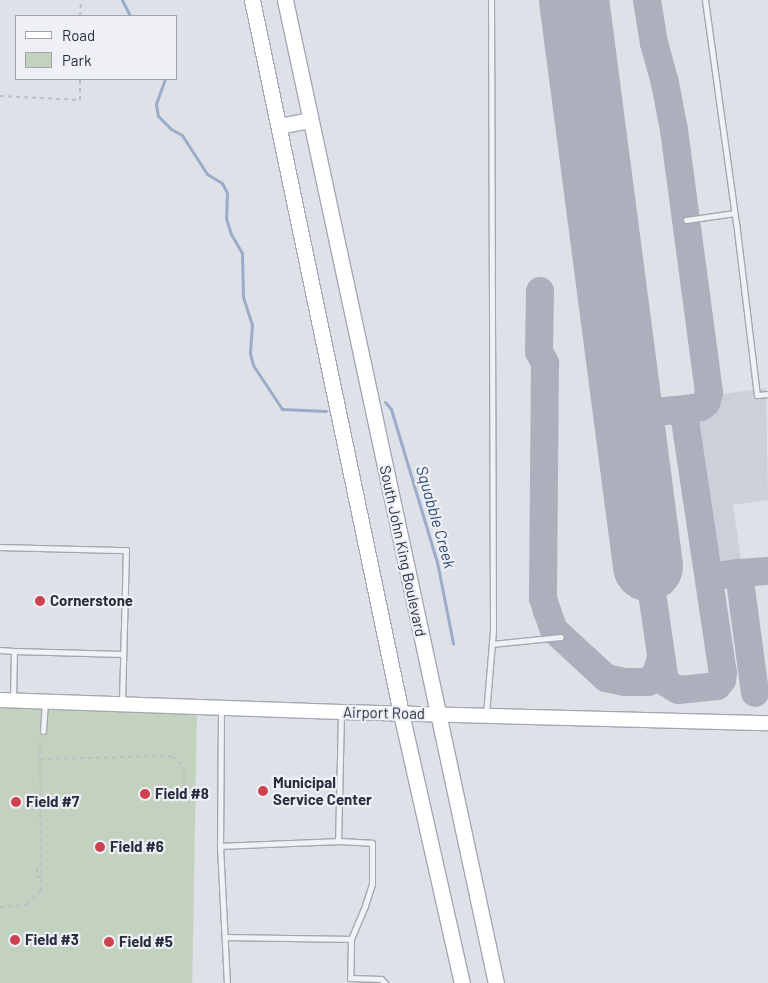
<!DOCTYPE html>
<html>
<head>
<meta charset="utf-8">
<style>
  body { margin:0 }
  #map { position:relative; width:768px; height:983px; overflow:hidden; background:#dee1e8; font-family:Barlow,sans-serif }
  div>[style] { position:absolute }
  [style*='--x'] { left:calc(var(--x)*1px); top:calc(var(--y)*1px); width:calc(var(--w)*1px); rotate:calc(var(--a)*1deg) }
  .built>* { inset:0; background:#ccd0da }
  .green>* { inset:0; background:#c3d2bf; transform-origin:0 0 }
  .stream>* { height:3px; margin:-1.5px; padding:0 1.5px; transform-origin:1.5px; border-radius:1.5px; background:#99adc8 }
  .taxiway>* { height:28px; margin:-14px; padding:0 14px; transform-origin:14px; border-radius:14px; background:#abb0bc }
  .runway>* { height:70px; margin:-35px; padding:0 35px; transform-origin:35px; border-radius:35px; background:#abb0bc }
  .path>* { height:2px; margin-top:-1px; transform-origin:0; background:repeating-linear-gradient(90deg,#bcbfc6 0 4px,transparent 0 8px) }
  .roads { filter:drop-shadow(1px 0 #a3a8b2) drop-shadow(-1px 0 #a3a8b2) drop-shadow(0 1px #a3a8b2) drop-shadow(0 -1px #a3a8b2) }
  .lane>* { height:5px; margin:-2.5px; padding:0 2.5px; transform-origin:2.5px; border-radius:2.5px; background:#f1f2f6 }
  .secondary>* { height:14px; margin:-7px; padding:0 7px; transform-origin:7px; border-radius:7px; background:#fff }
  .primary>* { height:15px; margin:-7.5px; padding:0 7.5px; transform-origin:7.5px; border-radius:7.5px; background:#fff }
  .dots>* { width:14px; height:14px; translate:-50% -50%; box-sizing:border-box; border:2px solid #eef0f5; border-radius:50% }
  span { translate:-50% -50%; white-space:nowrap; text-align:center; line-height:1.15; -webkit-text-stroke:4.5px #eef0f5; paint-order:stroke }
  .street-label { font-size:15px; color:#272f3f }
  .poi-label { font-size:15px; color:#272f3f; font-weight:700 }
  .left { translate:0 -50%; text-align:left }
  .water-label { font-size:16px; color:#314b73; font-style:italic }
  .legend { position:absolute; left:15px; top:15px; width:162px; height:65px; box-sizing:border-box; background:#eef0f5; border:1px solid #9ea3ac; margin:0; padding:6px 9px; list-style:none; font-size:15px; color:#272f3f }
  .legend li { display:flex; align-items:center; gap:10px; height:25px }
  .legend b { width:25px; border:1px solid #9ea3ac }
</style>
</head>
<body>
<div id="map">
  <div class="built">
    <i style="clip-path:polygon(766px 388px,768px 500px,733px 505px,744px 581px,705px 586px,679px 400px)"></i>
  </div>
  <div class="green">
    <i style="left:0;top:707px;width:197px;height:276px;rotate:1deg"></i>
  </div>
  <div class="stream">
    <i style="--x:122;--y:0;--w:18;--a:63"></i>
    <i style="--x:165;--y:79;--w:27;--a:110"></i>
    <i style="--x:156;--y:104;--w:12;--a:81"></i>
    <i style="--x:158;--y:116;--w:18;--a:45"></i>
    <i style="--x:171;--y:129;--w:13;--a:29"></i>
    <i style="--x:182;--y:135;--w:46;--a:57.3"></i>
    <i style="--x:207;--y:174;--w:17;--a:31"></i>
    <i style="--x:222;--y:183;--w:11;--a:63"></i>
    <i style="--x:227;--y:193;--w:25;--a:92"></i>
    <i style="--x:226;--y:218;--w:17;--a:73"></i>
    <i style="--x:231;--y:234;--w:22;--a:60"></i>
    <i style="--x:242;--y:253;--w:44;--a:88.7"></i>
    <i style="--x:243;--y:297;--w:28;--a:72"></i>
    <i style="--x:252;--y:324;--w:29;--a:94"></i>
    <i style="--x:250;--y:353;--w:12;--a:76"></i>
    <i style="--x:253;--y:365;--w:53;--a:56.6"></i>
    <i style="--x:282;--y:409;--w:44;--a:2.6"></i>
    <i style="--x:385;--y:402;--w:9;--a:49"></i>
    <i style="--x:391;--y:409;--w:160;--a:73.3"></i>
    <i style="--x:437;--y:562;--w:83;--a:78.8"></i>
  </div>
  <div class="taxiway">
    <i style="--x:647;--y:0;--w:44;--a:80.8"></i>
    <i style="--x:654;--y:43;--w:41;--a:74.6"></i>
    <i style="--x:665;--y:83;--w:48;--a:79.2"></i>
    <i style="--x:674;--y:130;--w:265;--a:82.4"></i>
    <i style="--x:709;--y:393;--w:10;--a:107"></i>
    <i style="--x:706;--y:403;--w:6;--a:141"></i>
    <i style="--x:701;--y:407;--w:26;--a:173"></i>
    <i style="--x:540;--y:291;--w:61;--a:90.9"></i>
    <i style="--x:539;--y:352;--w:13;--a:61"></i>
    <i style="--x:545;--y:363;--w:235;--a:90.5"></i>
    <i style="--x:543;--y:598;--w:14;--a:73"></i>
    <i style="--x:547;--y:611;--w:20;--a:70"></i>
    <i style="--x:554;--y:630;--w:71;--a:42.7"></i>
    <i style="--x:606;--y:678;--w:19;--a:12"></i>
    <i style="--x:625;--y:682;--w:23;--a:0"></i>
    <i style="--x:648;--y:682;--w:11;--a:-45"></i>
    <i style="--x:656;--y:674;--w:17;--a:-73"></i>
    <i style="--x:629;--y:415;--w:46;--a:-6.2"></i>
    <i style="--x:675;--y:410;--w:5;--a:22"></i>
    <i style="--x:680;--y:412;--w:9;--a:58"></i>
    <i style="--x:685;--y:420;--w:256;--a:81.5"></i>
    <i style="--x:723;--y:673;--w:7;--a:98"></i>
    <i style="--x:722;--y:680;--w:8;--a:130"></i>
    <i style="--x:717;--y:686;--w:39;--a:174"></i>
    <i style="--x:678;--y:690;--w:15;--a:-148"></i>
    <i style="--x:665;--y:682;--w:117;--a:-98.3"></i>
    <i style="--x:739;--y:573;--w:29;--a:-4"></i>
    <i style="--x:709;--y:577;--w:30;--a:-8"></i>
    <i style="--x:739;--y:573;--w:121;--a:82.4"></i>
  </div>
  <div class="runway">
    <i style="--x:574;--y:0;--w:571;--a:82.55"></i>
  </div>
  <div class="path">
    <i style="--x:80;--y:16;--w:16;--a:-86"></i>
    <i style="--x:0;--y:96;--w:80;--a:2.9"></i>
    <i style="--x:80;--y:100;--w:21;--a:-90"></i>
    <i style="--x:40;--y:759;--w:132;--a:-1.3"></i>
    <i style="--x:172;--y:756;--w:16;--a:43"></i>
    <i style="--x:184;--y:767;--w:34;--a:90"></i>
    <i style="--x:37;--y:868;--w:9;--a:90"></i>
    <i style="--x:37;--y:877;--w:4;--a:0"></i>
    <i style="--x:0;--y:907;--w:27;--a:-4"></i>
    <i style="--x:27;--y:905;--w:20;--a:-45"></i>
    <i style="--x:41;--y:891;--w:153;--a:-90.4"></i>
  </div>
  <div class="roads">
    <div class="lane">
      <i style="--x:705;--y:0;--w:224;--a:82.1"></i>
      <i style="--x:736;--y:222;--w:174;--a:83.1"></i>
      <i style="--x:757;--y:395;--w:11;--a:-5"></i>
      <i style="--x:686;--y:220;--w:49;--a:-8.1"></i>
      <i style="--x:0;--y:547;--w:126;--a:1.4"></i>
      <i style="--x:126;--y:550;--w:154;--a:91.5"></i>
      <i style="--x:492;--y:644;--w:69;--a:-5.8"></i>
      <i style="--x:0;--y:650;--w:14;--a:4"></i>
      <i style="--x:14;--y:651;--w:49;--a:91.2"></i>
      <i style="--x:14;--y:651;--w:109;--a:1.6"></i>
      <i style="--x:221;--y:709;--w:137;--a:90.4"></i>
      <i style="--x:220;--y:846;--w:137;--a:87.1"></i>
      <i style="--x:341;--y:713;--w:128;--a:91.3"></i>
      <i style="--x:338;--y:841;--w:34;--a:3"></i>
      <i style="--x:372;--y:843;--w:41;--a:90"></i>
      <i style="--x:372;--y:884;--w:23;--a:108"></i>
      <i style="--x:365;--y:906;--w:36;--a:113"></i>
      <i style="--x:351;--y:939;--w:39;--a:91"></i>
      <i style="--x:350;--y:978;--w:31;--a:2"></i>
      <i style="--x:381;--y:979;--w:6;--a:45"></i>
      <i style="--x:486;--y:714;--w:84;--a:-85.2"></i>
      <i style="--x:493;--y:630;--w:630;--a:-90.18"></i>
      <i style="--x:43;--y:731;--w:27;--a:-86"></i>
      <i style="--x:220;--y:846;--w:118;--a:-2.4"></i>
      <i style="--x:226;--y:937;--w:125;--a:0.9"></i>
    </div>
    <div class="secondary">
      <i style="--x:0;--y:700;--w:341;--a:2"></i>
      <i style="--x:341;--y:712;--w:427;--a:1.5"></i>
    </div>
    <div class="primary">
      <i style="--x:252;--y:0;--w:728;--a:78.2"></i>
      <i style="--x:401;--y:713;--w:277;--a:77.3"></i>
      <i style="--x:285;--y:0;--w:1005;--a:77.89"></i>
      <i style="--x:279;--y:126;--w:32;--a:-11"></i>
    </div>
  </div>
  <div class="dots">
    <i style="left:40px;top:601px;background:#ce424f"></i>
    <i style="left:263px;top:791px;background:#ce424f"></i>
    <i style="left:145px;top:794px;background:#ce424f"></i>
    <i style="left:16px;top:802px;background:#ce424f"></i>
    <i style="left:100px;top:847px;background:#ce424f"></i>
    <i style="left:15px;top:940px;background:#ce424f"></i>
    <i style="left:109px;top:942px;background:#ce424f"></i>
  </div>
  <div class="street-label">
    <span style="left:403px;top:551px;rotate:78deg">South John King Boulevard</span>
    <span style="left:384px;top:713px;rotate:1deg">Airport Road</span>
  </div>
  <div class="poi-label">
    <span class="left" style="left:50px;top:601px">Cornerstone</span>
    <span class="left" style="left:273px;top:791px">Municipal<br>Service Center</span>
    <span class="left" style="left:155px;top:794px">Field #8</span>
    <span class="left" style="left:26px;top:802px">Field #7</span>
    <span class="left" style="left:110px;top:847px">Field #6</span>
    <span class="left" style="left:25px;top:940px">Field #3</span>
    <span class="left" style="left:119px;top:942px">Field #5</span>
  </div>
  <div class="water-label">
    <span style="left:436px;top:517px;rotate:74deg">Squabble Creek</span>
  </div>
  <ul class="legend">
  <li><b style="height:6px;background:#fff"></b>Road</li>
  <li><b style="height:14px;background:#c3d2bf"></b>Park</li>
  </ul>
</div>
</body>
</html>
